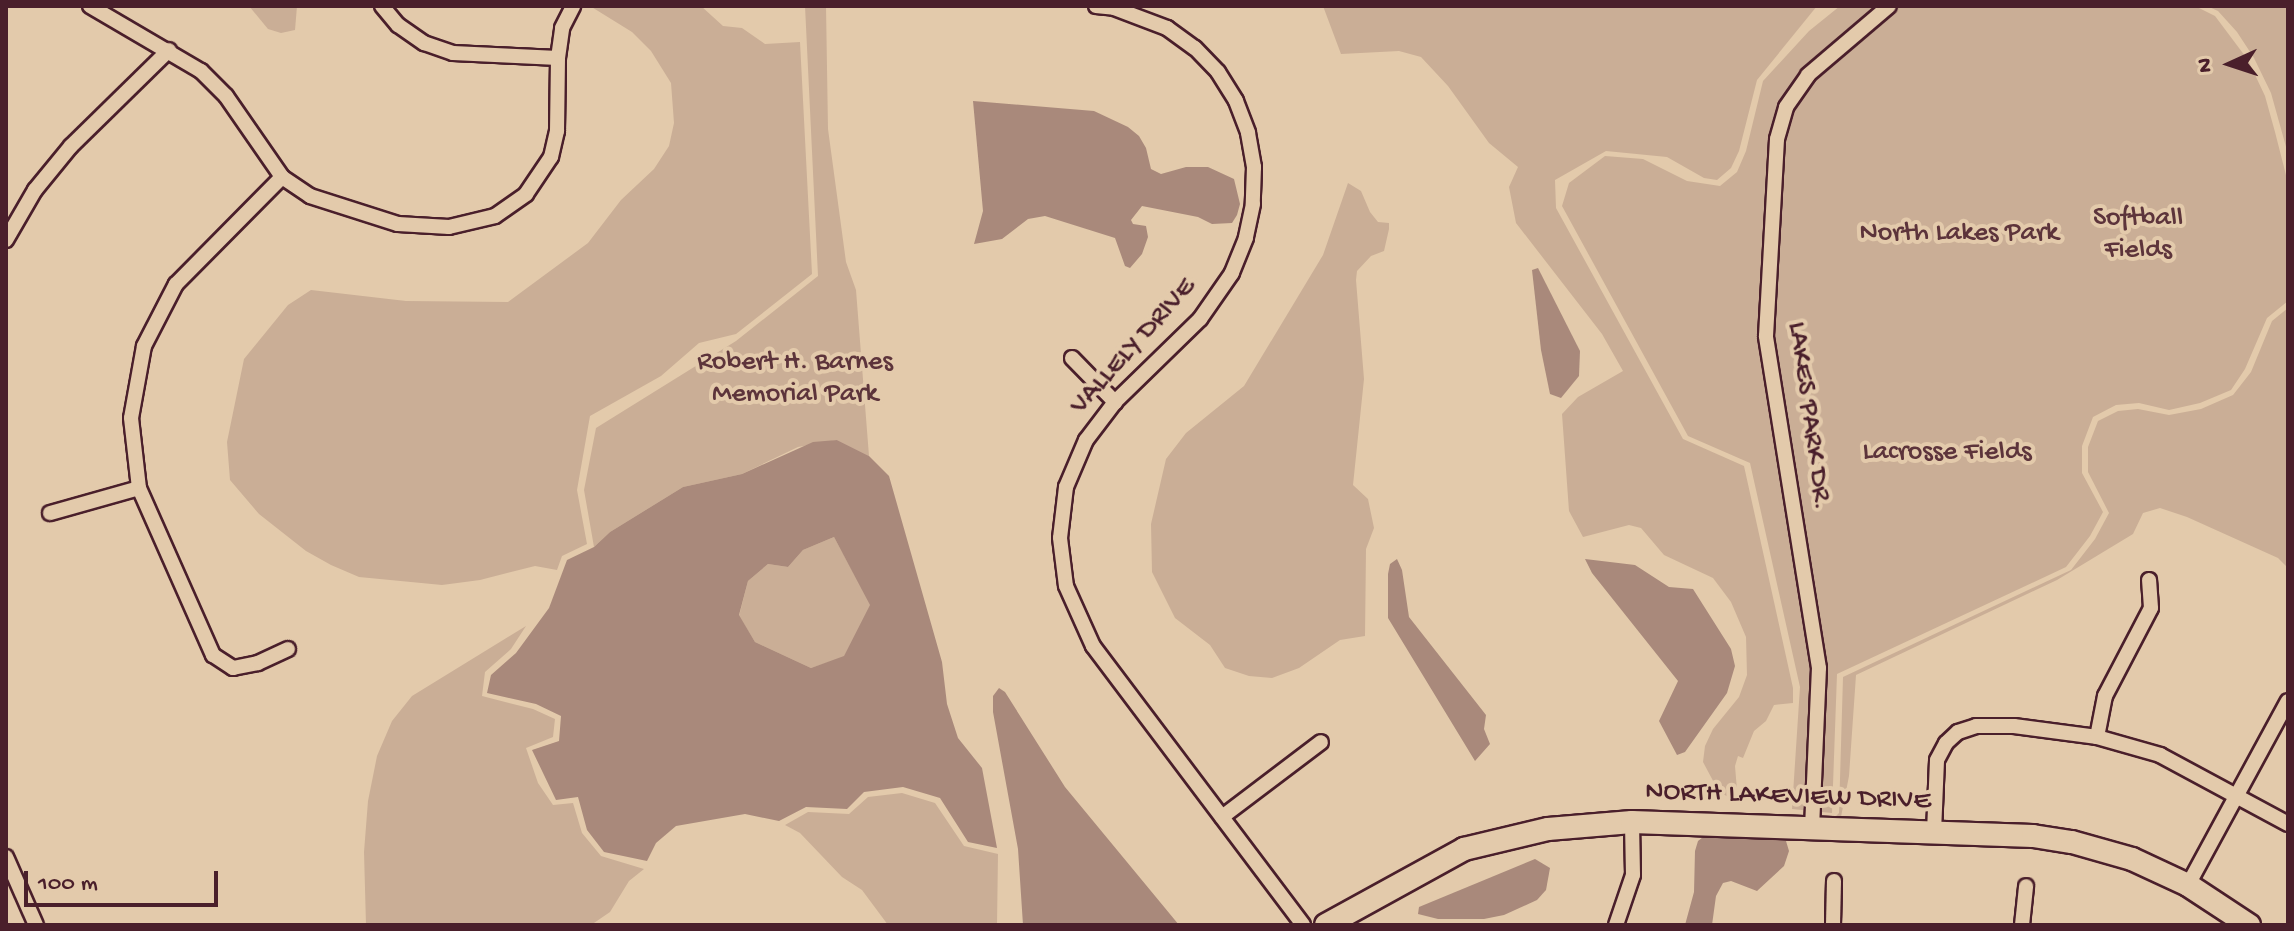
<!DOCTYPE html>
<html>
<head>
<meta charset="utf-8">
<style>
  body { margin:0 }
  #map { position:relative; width:2294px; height:931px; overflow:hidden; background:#e3caab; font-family:"Gochi Hand",sans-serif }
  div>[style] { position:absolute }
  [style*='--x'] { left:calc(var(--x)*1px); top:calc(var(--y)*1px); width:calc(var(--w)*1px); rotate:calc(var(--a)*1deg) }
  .green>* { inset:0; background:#caae96 }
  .water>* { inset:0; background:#a9897b }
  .roads { filter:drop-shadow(2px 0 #4a1f2b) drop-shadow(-2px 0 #4a1f2b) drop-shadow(0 2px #4a1f2b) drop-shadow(0 -2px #4a1f2b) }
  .street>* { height:14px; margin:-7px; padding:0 7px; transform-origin:7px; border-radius:7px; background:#e3caab }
  .secondary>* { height:22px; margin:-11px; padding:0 11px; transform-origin:11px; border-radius:11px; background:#e3caab }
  span { translate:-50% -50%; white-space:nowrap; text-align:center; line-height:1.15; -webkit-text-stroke:8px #e3caab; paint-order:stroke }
  .park-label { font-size:28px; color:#5d343b }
  .street-label { font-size:28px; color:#4a1f2b }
  .frame { position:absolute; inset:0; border:8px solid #4a1f2b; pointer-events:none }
  .north { position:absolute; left:2190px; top:24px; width:80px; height:80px; -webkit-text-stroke:6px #e3caab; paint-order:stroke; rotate:267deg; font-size:22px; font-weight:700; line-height:32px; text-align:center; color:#4a1f2b }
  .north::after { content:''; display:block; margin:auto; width:28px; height:36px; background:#4a1f2b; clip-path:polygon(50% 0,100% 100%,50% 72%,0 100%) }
  .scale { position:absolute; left:24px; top:871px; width:194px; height:36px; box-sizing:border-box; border:4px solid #4a1f2b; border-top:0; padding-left:10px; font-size:24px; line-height:28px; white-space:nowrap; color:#4a1f2b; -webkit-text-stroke:6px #e3caab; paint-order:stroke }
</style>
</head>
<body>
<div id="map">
  <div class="green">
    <i style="clip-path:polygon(249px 6px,297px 6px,295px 30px,281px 33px,268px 29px)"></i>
    <i style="clip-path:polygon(590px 6px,701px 6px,723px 26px,742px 28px,765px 44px,800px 42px,812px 274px,736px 334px,699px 343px,661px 376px,590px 416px,577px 490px,587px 544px,562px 556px,557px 570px,535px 566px,480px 580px,442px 585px,359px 577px,331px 565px,306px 551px,259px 514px,230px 480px,227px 442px,244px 359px,288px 305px,311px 290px,406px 301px,508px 302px,588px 243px,621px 200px,654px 169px,669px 146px,674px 123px,671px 83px,651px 51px,632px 32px)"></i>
    <i style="clip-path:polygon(805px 6px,826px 6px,828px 129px,846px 262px,856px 290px,869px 456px,837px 440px,798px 447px,742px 474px,683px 487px,610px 532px,594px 547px,584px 490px,596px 428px,736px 341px,818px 276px)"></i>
    <i style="clip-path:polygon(1323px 6px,1817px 6px,1757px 80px,1739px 151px,1731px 168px,1717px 180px,1704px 178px,1667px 157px,1606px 151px,1555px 180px,1556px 208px,1683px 439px,1744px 466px,1793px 688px,1793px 703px,1774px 705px,1766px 721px,1754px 731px,1743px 758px,1738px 756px,1735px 766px,1738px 802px,1719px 792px,1703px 762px,1705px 746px,1713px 729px,1739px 697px,1747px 675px,1746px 637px,1731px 602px,1713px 578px,1664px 555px,1641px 528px,1629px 525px,1583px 537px,1569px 511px,1562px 414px,1578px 397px,1623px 371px,1602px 334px,1516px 223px,1509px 187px,1518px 167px,1489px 143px,1448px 86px,1421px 57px,1399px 51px,1341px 54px)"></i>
    <i style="clip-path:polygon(1840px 6px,2195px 6px,2215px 16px,2248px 60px,2265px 96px,2275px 132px,2288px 183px,2288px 301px,2267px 318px,2245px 369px,2231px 390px,2200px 403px,2169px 410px,2139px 403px,2116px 405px,2093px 417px,2082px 446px,2082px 473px,2103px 512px,2090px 536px,2066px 567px,1837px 674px,1832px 813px,1792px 809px,1800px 687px,1750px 463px,1688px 436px,1562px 206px,1569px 183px,1605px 156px,1643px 159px,1687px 181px,1720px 186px,1737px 172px,1746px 151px,1763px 81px,1809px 31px)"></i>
    <i style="clip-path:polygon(2207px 6px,2288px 6px,2288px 154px,2271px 93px,2254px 58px,2237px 32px,2218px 11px)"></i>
    <i style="clip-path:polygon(1348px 183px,1361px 191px,1370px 212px,1378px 222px,1389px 223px,1389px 229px,1384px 251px,1371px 256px,1357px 271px,1356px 280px,1364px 379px,1353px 485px,1368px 499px,1374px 528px,1366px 549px,1365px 636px,1340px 640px,1299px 668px,1272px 678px,1249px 676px,1225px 668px,1210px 645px,1175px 618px,1152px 572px,1151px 524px,1166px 459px,1186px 433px,1244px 386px,1323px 255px)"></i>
    <i style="clip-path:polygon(2288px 308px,2288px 568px,2278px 558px,2187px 517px,2160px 508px,2143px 513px,2133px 534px,2057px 580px,1856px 675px,1849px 776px,1840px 822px,1819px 822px,1820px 817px,1834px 818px,1839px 813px,1843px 677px,2071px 570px,2095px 539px,2109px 513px,2088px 472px,2088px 447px,2098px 421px,2118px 411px,2138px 409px,2169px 415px,2201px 409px,2233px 395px,2251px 372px,2272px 321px)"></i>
    <i style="clip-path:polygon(834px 537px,871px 605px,844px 657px,811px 668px,755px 642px,739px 616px,748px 581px,768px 564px,788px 567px,803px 550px)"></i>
    <i style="clip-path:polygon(526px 626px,511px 649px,485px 672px,482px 696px,533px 709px,555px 719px,553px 737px,526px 748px,538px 783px,553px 805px,573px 803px,582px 833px,601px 856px,644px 869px,629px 881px,610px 912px,591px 925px,366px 925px,364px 852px,368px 801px,377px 756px,392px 721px,412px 696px)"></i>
    <i style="clip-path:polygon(902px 793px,935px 803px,964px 846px,998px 854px,997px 925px,888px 925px,862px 890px,842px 877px,800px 833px,785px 825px,808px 812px,849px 814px,868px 797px)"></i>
  </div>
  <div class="water">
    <i style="clip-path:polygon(973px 101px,1094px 111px,1128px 127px,1139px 136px,1146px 148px,1151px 169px,1161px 174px,1186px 167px,1208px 167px,1234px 179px,1240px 204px,1237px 215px,1232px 223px,1212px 224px,1198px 217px,1142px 206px,1131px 220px,1133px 224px,1146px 226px,1148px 237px,1142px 254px,1130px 268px,1125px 266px,1115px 238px,1045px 216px,1028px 219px,1002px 239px,974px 244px,983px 211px)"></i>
    <i style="clip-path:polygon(1538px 268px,1580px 351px,1579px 376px,1561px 398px,1550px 394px,1541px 350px,1532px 270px)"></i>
    <i style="clip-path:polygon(evenodd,837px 440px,869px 456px,889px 476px,942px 662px,947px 704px,958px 738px,982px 768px,997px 848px,968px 842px,940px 798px,903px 787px,864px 792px,847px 809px,806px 807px,779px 821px,745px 814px,676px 826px,656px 843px,647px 861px,604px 852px,587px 830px,578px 797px,556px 800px,532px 750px,559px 741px,561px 716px,536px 704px,487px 693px,491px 675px,516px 653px,549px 608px,567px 560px,594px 547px,610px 532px,683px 487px,742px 474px,813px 442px,837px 440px,834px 537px,870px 605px,844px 656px,811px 668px,755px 642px,739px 615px,748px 581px,768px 564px,788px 567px,803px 550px,834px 537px)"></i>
    <i style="clip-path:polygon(1397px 559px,1402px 570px,1409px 617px,1486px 715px,1484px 729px,1490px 744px,1475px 761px,1388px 618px,1388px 574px,1390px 564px)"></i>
    <i style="clip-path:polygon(1585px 559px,1635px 565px,1669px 587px,1693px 589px,1731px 649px,1735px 666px,1727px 693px,1685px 752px,1677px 755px,1659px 721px,1678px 681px,1592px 573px)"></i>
    <i style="clip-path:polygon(999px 688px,1005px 692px,1065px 787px,1179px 925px,1023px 925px,1018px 849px,993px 712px,993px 696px)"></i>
    <i style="clip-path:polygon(1707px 834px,1786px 841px,1789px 851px,1784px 866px,1757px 891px,1731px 881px,1723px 883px,1716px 896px,1712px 925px,1685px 925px,1694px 892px,1695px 851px,1698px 841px)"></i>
    <i style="clip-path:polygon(1535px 859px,1550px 868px,1546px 890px,1537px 900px,1504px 915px,1484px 919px,1438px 919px,1418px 914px,1419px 907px)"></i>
  </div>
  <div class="roads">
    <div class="street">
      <i style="--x:90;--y:6;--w:129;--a:30.4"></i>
      <i style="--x:201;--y:71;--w:35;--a:45"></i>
      <i style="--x:226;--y:96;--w:98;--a:55.3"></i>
      <i style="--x:282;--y:177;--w:34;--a:34"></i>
      <i style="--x:310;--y:196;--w:92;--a:17.7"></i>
      <i style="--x:398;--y:224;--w:51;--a:3.4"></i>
      <i style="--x:449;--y:227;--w:47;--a:-13.4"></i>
      <i style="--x:495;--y:216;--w:38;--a:-35"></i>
      <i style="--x:526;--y:194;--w:45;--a:-56"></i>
      <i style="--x:551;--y:157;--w:27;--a:-77"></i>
      <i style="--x:557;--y:131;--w:73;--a:-89.2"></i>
      <i style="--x:558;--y:58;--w:30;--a:-82"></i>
      <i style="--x:562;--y:28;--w:25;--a:-63"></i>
      <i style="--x:382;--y:6;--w:25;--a:50"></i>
      <i style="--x:398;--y:25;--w:32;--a:35"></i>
      <i style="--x:424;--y:43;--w:31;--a:19"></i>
      <i style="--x:453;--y:53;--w:105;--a:2.7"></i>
      <i style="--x:1096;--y:6;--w:18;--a:6"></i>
      <i style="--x:1114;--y:8;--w:57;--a:20.7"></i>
      <i style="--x:1167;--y:28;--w:34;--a:36"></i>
      <i style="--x:1195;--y:48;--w:33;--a:46"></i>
      <i style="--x:1218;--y:72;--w:34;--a:58"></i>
      <i style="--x:1236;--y:101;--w:34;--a:69"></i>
      <i style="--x:1248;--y:133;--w:35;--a:80"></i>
      <i style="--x:1254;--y:167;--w:37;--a:92"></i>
      <i style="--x:1253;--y:204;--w:35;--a:102"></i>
      <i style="--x:1246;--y:238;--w:38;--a:112"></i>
      <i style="--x:1232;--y:273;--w:56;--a:124.8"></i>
      <i style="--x:1200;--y:319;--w:119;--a:135.7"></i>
      <i style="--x:1115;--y:402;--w:48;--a:127.3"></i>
      <i style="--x:1086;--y:440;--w:51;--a:113.1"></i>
      <i style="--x:1066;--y:487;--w:51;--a:96.7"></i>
      <i style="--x:1060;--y:538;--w:48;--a:82.9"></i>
      <i style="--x:1066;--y:586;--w:66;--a:65.8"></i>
      <i style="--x:1093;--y:646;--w:349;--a:53"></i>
      <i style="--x:282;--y:177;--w:151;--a:134.7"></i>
      <i style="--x:176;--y:284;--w:70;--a:117.3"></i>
      <i style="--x:144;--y:346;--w:73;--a:100.2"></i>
      <i style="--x:131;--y:418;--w:70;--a:83.5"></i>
      <i style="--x:139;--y:488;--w:183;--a:66.1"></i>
      <i style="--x:213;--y:655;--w:24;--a:33"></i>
      <i style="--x:233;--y:668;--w:25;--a:-11"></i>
      <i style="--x:258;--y:663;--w:33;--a:-25"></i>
      <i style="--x:6;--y:240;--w:58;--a:-59.9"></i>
      <i style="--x:35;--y:190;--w:57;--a:-50.7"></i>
      <i style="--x:71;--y:146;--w:137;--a:-44.4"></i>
      <i style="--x:1072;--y:358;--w:62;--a:45.7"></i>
      <i style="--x:50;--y:513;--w:92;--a:-15.7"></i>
      <i style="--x:2097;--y:737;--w:42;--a:-79"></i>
      <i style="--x:2105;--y:696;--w:99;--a:-62.4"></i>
      <i style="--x:2151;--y:608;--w:28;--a:-94"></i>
      <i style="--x:1222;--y:817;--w:124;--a:-37.1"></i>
      <i style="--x:1812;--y:828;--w:160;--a:-87.5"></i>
      <i style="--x:1819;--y:668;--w:336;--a:-99.1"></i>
      <i style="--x:1766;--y:336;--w:197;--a:-86.8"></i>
      <i style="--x:1777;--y:139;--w:33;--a:-74"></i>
      <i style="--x:1786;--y:107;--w:39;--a:-55"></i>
      <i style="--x:1808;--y:75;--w:106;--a:-40.4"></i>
      <i style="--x:1934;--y:832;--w:72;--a:-87.6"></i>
      <i style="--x:1937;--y:760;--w:19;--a:-62"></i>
      <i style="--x:1946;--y:743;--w:16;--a:-43"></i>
      <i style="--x:1958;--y:732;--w:19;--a:-18"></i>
      <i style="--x:1976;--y:726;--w:38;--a:0"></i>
      <i style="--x:2014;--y:726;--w:84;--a:7.5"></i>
      <i style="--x:2097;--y:737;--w:66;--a:15.9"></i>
      <i style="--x:2160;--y:755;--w:145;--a:28.3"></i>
      <i style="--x:6;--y:857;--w:74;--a:66.2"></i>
      <i style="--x:2188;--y:885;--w:209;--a:-61.5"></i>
      <i style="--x:1616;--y:925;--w:53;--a:-71.2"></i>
      <i style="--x:1633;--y:875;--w:53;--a:-91.1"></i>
      <i style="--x:1833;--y:925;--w:44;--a:-88.7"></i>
      <i style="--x:2022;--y:925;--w:39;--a:-84"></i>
    </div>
    <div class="secondary">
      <i style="--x:1326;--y:925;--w:158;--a:-28.8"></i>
      <i style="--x:1464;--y:849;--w:86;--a:-13.4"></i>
      <i style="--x:1548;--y:829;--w:84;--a:-4.8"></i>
      <i style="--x:1632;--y:822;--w:401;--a:2"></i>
      <i style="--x:2033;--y:836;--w:39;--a:9"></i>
      <i style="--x:2072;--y:842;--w:62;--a:15.8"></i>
      <i style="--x:2132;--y:859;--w:62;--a:24.9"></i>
      <i style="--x:2188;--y:885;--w:73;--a:33.3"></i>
    </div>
  </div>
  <div class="park-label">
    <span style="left:2138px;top:235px">Softball<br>Fields</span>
    <span style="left:1959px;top:234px">North Lakes Park</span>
    <span style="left:795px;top:379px">Robert H. Barnes<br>Memorial Park</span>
    <span style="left:1947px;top:453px">Lacrosse Fields</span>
  </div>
  <div class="street-label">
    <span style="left:1134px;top:347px;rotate:-48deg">VALLELY DRIVE</span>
    <span style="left:1808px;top:416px;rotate:82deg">LAKES PARK DR.</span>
    <span style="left:1788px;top:797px;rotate:2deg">NORTH LAKEVIEW DRIVE</span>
  </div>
  <div class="frame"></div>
  <div class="north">N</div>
  <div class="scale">100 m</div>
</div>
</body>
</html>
